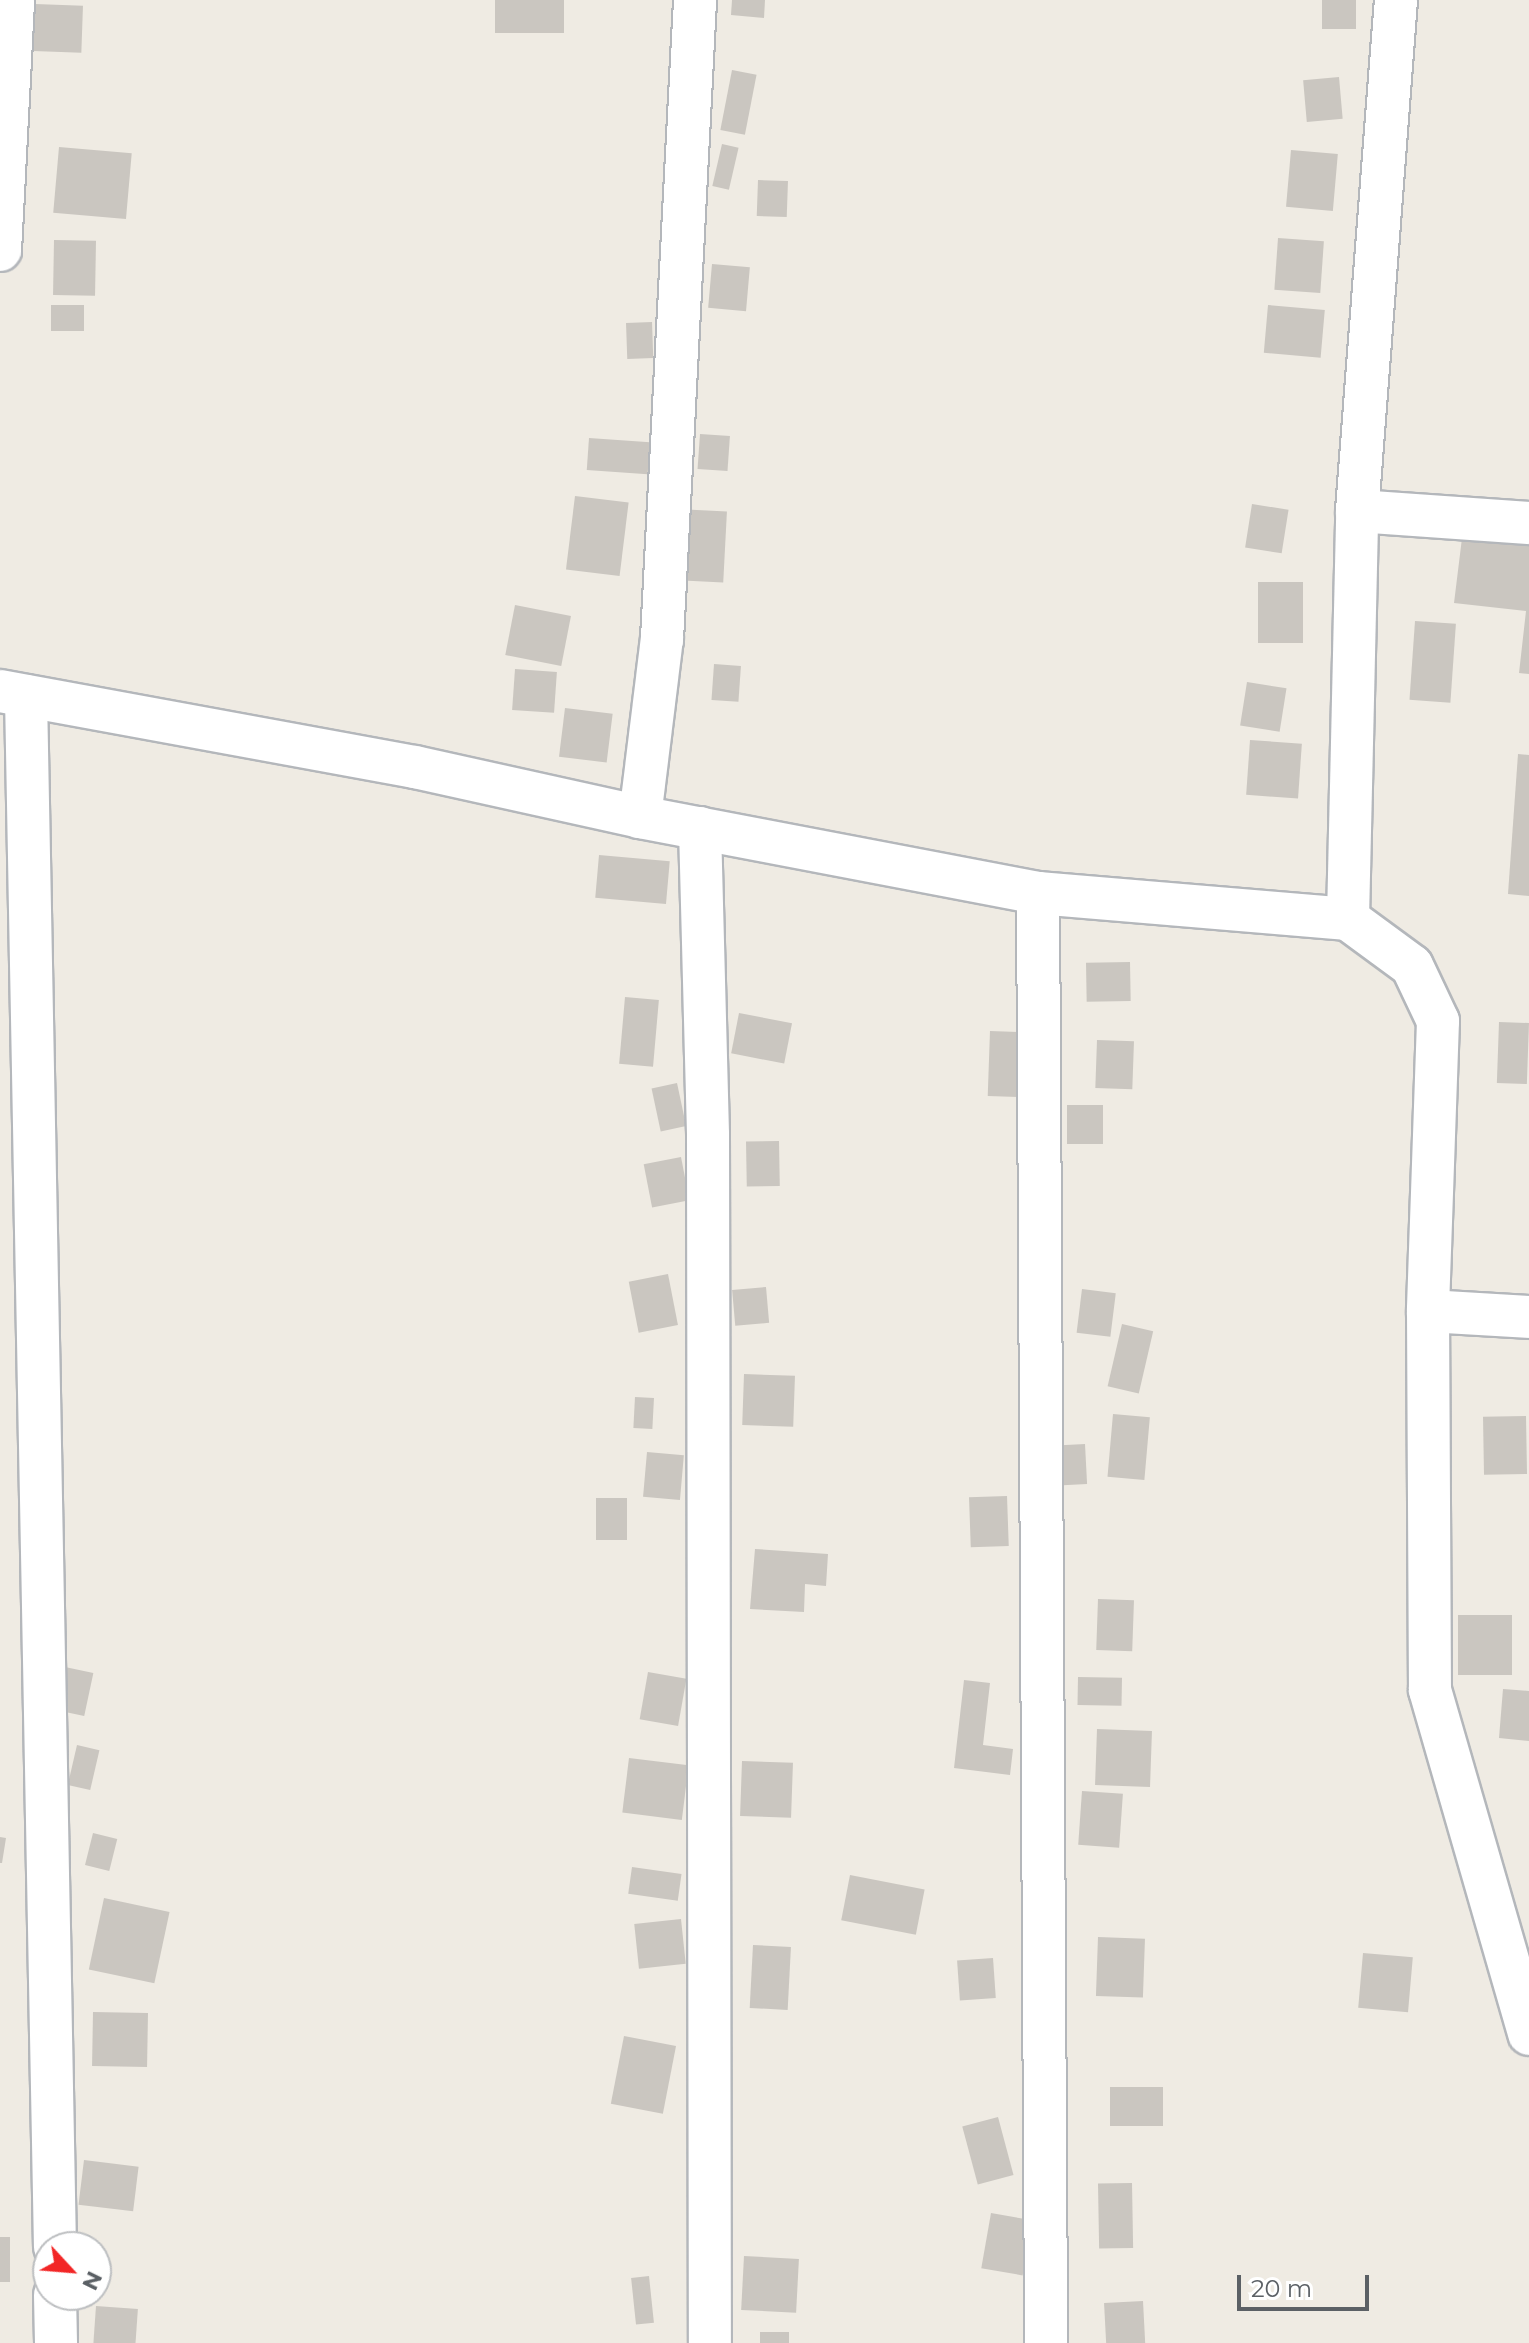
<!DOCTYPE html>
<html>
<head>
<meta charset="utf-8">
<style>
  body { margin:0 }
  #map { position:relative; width:1529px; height:2343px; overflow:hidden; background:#efebe3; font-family:Montserrat,sans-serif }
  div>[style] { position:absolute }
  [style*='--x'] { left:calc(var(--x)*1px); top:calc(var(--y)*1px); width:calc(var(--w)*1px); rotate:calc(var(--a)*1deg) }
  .building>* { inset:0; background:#cac6c0; transform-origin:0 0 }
  .roads { filter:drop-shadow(2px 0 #b4b7bb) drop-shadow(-2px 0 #b4b7bb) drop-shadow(0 2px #b4b7bb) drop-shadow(0 -2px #b4b7bb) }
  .street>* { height:42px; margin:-21px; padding:0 21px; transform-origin:21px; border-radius:21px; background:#fff }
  span { translate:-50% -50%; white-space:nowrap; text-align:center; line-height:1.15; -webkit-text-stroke:8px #fff; paint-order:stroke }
  .north { position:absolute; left:32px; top:2231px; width:80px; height:80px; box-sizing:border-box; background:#fff; border:2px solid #bdbfc1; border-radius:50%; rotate:116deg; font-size:22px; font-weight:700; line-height:32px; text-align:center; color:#5b6065 }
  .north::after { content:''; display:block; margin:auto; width:28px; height:36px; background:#f22626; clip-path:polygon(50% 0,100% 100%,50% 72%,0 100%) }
  .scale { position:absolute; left:1237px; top:2275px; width:132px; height:36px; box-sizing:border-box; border:4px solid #5b6065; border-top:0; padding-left:10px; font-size:24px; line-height:28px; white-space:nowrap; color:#5b6065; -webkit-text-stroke:6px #fff; paint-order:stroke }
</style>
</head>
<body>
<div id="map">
  <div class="building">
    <i style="left:495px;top:0;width:69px;height:33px"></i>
    <i style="clip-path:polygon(732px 0,765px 0,764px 18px,731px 15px)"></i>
    <i style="left:1322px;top:0;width:34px;height:29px"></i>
    <i style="left:35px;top:4px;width:48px;height:47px;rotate:2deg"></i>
    <i style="left:732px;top:70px;width:25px;height:61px;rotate:11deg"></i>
    <i style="left:1339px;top:77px;width:42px;height:36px;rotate:85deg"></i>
    <i style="left:722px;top:144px;width:17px;height:43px;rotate:13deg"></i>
    <i style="left:59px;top:147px;width:73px;height:66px;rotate:5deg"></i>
    <i style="left:1291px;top:150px;width:47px;height:57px;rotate:5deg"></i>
    <i style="left:758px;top:180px;width:30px;height:36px;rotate:2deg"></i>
    <i style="left:1278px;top:238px;width:46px;height:52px;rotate:4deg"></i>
    <i style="left:54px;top:240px;width:42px;height:55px;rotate:1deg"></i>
    <i style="left:712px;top:264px;width:38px;height:44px;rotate:5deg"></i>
    <i style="left:51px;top:305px;width:33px;height:26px"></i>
    <i style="left:1268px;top:305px;width:57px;height:48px;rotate:5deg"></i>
    <i style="left:652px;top:322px;width:36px;height:26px;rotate:88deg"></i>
    <i style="left:700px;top:434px;width:30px;height:35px;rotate:4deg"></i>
    <i style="left:589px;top:438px;width:61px;height:32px;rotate:4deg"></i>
    <i style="left:575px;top:496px;width:54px;height:74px;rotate:7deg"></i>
    <i style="left:1252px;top:504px;width:37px;height:44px;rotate:9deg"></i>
    <i style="left:677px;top:509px;width:50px;height:71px;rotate:3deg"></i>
    <i style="clip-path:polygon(1462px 538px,1529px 545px,1529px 674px,1519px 673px,1526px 611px,1454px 603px)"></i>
    <i style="left:1258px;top:582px;width:45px;height:61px"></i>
    <i style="left:515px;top:605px;width:57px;height:51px;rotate:11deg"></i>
    <i style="left:1415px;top:621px;width:41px;height:79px;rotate:4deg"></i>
    <i style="left:714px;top:664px;width:27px;height:36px;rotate:4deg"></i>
    <i style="left:515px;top:669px;width:42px;height:41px;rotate:4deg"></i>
    <i style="left:1247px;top:682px;width:40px;height:44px;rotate:9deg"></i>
    <i style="left:565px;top:708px;width:48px;height:49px;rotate:7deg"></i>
    <i style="left:1250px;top:740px;width:52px;height:55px;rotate:4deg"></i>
    <i style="clip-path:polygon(1518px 754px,1529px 755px,1529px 896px,1508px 894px)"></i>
    <i style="left:599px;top:855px;width:71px;height:43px;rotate:5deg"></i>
    <i style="left:1130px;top:962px;width:39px;height:44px;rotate:89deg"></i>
    <i style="left:625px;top:997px;width:34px;height:67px;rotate:5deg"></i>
    <i style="left:739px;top:1013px;width:54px;height:41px;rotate:11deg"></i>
    <i style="left:1499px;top:1022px;width:30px;height:61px;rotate:2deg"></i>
    <i style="left:990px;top:1031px;width:37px;height:65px;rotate:2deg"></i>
    <i style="left:1097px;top:1040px;width:37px;height:48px;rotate:2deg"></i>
    <i style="left:677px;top:1083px;width:44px;height:26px;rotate:78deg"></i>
    <i style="left:1103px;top:1105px;width:39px;height:36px;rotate:90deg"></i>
    <i style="left:779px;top:1141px;width:45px;height:33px;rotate:89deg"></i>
    <i style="left:681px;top:1157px;width:44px;height:38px;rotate:79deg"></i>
    <i style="left:668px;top:1274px;width:52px;height:40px;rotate:79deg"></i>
    <i style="left:766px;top:1287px;width:36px;height:34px;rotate:85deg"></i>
    <i style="left:1082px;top:1289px;width:34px;height:44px;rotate:7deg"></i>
    <i style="left:1122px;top:1324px;width:32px;height:64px;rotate:13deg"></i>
    <i style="left:744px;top:1374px;width:51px;height:51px;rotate:2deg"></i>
    <i style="left:635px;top:1397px;width:19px;height:31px;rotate:3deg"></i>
    <i style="left:1113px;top:1414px;width:37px;height:63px;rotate:5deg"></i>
    <i style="left:1526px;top:1416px;width:58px;height:43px;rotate:89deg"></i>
    <i style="left:1085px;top:1444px;width:40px;height:29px;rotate:87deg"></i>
    <i style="left:647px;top:1452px;width:37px;height:45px;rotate:5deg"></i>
    <i style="left:1007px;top:1496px;width:50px;height:38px;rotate:88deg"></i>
    <i style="left:596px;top:1498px;width:31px;height:42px"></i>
    <i style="clip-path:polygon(755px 1549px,828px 1554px,826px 1586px,805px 1584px,804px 1612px,750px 1609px)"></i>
    <i style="left:1098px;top:1599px;width:36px;height:51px;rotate:2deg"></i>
    <i style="left:1458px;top:1615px;width:54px;height:60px"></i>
    <i style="left:65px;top:1667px;width:29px;height:44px;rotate:12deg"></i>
    <i style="left:648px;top:1672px;width:39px;height:48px;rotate:10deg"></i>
    <i style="left:1078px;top:1677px;width:44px;height:28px;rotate:1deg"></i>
    <i style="clip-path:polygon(964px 1680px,990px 1683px,983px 1745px,1013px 1749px,1010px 1775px,954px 1768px)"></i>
    <i style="clip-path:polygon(1503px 1689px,1529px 1691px,1529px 1741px,1499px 1738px)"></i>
    <i style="left:1097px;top:1729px;width:55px;height:56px;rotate:2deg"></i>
    <i style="left:77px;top:1745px;width:23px;height:41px;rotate:13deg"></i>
    <i style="left:629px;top:1758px;width:60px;height:55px;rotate:7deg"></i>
    <i style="left:742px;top:1761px;width:51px;height:55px;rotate:2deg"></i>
    <i style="left:1082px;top:1791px;width:41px;height:54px;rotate:4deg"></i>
    <i style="left:93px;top:1833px;width:25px;height:33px;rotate:14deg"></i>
    <i style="clip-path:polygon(0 1837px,6px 1838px,2px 1863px,0 1863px)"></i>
    <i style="left:632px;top:1867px;width:50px;height:27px;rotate:8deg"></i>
    <i style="left:850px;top:1875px;width:76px;height:46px;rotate:11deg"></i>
    <i style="left:104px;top:1898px;width:67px;height:73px;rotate:12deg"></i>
    <i style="left:681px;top:1919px;width:45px;height:47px;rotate:84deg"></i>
    <i style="left:1098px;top:1937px;width:47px;height:59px;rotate:2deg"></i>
    <i style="left:753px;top:1945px;width:38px;height:63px;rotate:3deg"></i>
    <i style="left:1363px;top:1953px;width:50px;height:55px;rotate:5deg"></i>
    <i style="left:993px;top:1958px;width:40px;height:36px;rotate:86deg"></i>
    <i style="left:93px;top:2012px;width:55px;height:54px;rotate:1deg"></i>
    <i style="left:624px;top:2036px;width:53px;height:69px;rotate:11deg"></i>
    <i style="left:1163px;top:2087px;width:39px;height:53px;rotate:90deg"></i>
    <i style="left:998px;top:2117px;width:60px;height:37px;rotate:75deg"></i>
    <i style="left:84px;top:2160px;width:55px;height:45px;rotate:7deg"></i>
    <i style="left:1132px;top:2183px;width:65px;height:34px;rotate:89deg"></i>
    <i style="left:991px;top:2213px;width:42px;height:56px;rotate:10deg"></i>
    <i style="left:0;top:2237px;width:10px;height:45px"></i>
    <i style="left:744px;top:2256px;width:55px;height:54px;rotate:3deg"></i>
    <i style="left:649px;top:2276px;width:47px;height:18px;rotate:84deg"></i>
    <i style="left:1143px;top:2301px;width:42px;height:39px;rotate:87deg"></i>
    <i style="left:96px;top:2306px;width:42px;height:37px;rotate:4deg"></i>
    <i style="left:760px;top:2332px;width:29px;height:11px"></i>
  </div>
  <div class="roads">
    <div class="street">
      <i style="--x:0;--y:250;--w:250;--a:-87"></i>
      <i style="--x:1357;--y:511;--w:172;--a:4"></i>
      <i style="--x:0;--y:691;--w:422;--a:10.4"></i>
      <i style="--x:415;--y:767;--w:230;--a:12.5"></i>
      <i style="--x:640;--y:817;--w:405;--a:10.8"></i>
      <i style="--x:1038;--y:893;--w:311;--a:4.8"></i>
      <i style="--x:1348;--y:919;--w:79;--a:36.3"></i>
      <i style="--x:1412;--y:966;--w:61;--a:64.7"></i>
      <i style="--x:1438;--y:1021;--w:290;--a:92"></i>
      <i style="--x:1428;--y:1311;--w:379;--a:89.7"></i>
      <i style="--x:1430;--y:1690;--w:358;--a:73.9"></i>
      <i style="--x:26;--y:696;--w:1551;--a:88.93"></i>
      <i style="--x:640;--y:817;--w:179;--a:-83"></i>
      <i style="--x:662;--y:639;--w:640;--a:-87.04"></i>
      <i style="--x:700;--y:828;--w:307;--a:88.5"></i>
      <i style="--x:708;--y:1135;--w:1208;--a:89.91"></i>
      <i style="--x:1038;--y:893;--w:1450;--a:89.68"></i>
      <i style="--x:1348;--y:919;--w:408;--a:-88.7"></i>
      <i style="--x:1357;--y:511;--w:512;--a:-85.64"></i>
      <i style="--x:1428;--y:1311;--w:101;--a:3.4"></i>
      <i style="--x:55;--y:2295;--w:48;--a:88.8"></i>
    </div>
  </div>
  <div class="north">N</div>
  <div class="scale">20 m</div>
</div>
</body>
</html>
